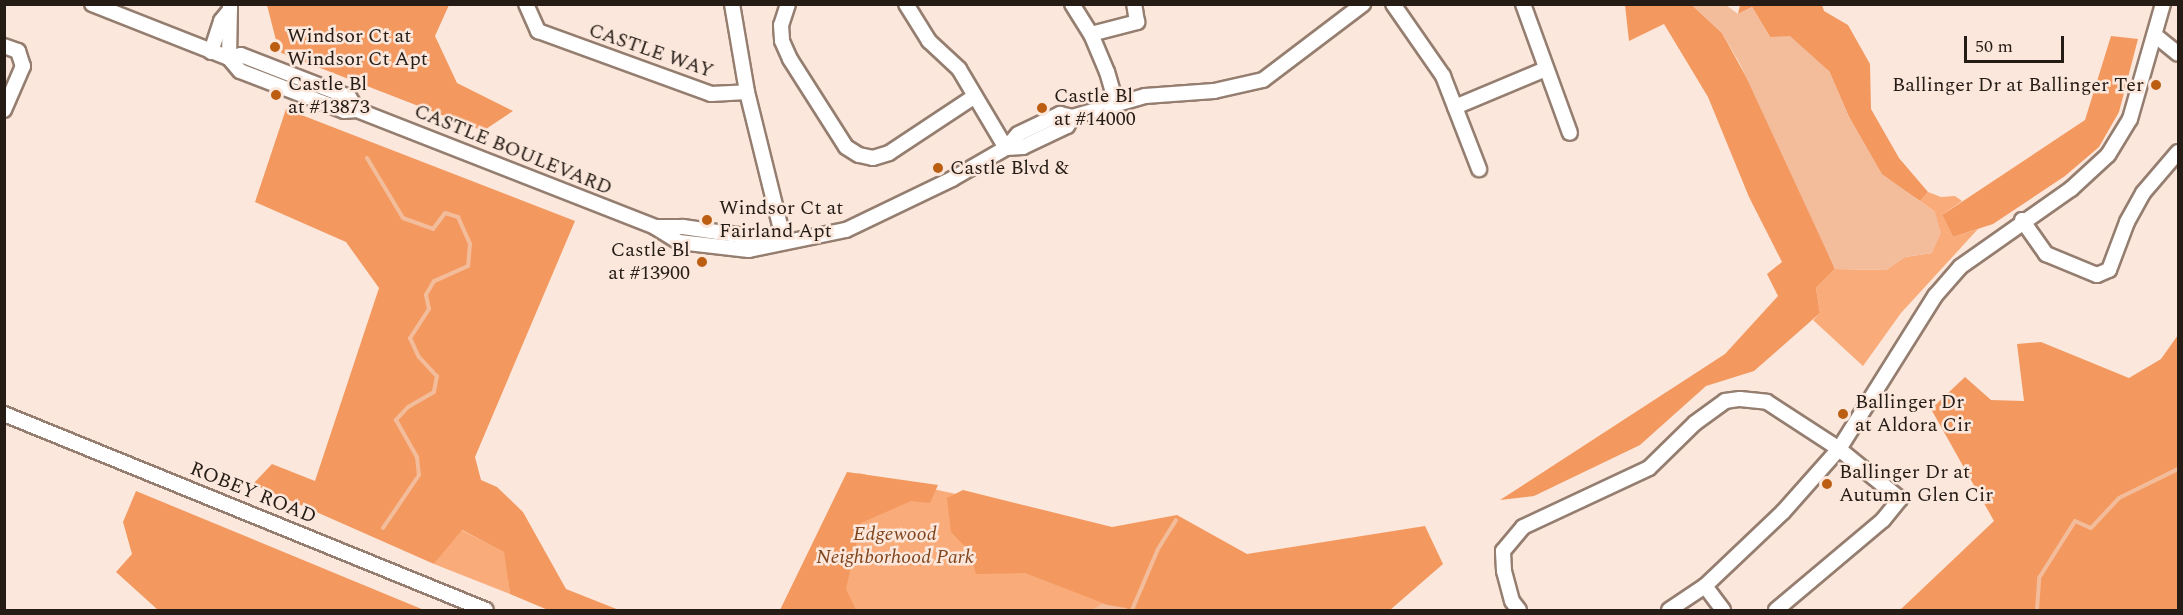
<!DOCTYPE html>
<html>
<head>
<meta charset="utf-8">
<style>
  body { margin:0 }
  #map { position:relative; width:2183px; height:615px; overflow:hidden; background:#fbe7db; font-family:Spectral,serif }
  div>[style] { position:absolute }
  [style*='--x'] { left:calc(var(--x)*1px); top:calc(var(--y)*1px); width:calc(var(--w)*1px); rotate:calc(var(--a)*1deg) }
  .green>* { inset:0; background:#faab7a }
  .forest>* { inset:0; background:#f39960 }
  .water>* { inset:0; background:#f3bc9b }
  .stream>* { height:4px; margin:-2px; padding:0 2px; transform-origin:2px; border-radius:2px; background:#f3bc9b }
  .roads { filter:drop-shadow(2px 0 #957e70) drop-shadow(-2px 0 #957e70) drop-shadow(0 2px #957e70) drop-shadow(0 -2px #957e70) }
  .minor>* { height:14px; margin:-7px; padding:0 7px; transform-origin:7px; border-radius:7px; background:#fff }
  .dots>* { width:16px; height:16px; translate:-50% -50%; box-sizing:border-box; border:3px solid #fbe7db; border-radius:50% }
  span { translate:-50% -50%; white-space:nowrap; text-align:center; line-height:1.15; -webkit-text-stroke:5px #fbe7db; paint-order:stroke }
  .poi-label { font-size:20px; color:#251c16 }
  .left { translate:0 -50%; text-align:left }
  .right { translate:-100% -50%; text-align:right }
  .street-label { font-size:20px; color:#251c16 }
  .park-label { font-size:20px; color:#80451d; font-style:italic }
  .frame { position:absolute; inset:0; border:6px solid #251c16; pointer-events:none }
  .scale { position:absolute; left:1964px; top:36px; width:100px; height:27px; box-sizing:border-box; border:3px solid #251c16; border-top:0; padding-left:8px; font-size:18px; line-height:21px; white-space:nowrap; color:#251c16; -webkit-text-stroke:4px #fbe7db; paint-order:stroke }
</style>
</head>
<body>
<div id="map">
  <div class="green">
    <i style="clip-path:polygon(1928px 192px,1941px 197px,1955px 196px,1962px 201px,1942px 215px,1953px 237px,1978px 229px,1901px 313px,1863px 366px,1813px 320px,1820px 313px,1816px 288px,1835px 269px,1886px 270px,1905px 257px,1932px 253px,1935px 212px,1920px 201px)"></i>
    <i style="clip-path:polygon(858px 473px,1376px 584px,1379px 610px,798px 610px)"></i>
    <i style="clip-path:polygon(461px 530px,505px 552px,510px 594px,434px 564px)"></i>
  </div>
  <div class="forest">
    <i style="clip-path:polygon(267px 5px,449px 5px,435px 36px,457px 83px,513px 111px,483px 131px,279px 52px)"></i>
    <i style="clip-path:polygon(1625px 5px,1692px 5px,1722px 33px,1766px 113px,1835px 269px,1816px 288px,1820px 313px,1754px 371px,1706px 386px,1640px 445px,1534px 496px,1500px 500px,1725px 354px,1778px 296px,1767px 274px,1782px 262px,1749px 197px,1708px 97px,1664px 24px,1629px 41px)"></i>
    <i style="clip-path:polygon(1740px 5px,1822px 5px,1824px 11px,1848px 25px,1870px 64px,1871px 109px,1899px 158px,1928px 192px,1920px 201px,1882px 175px,1849px 117px,1829px 71px,1770px 37px,1752px 7px,1738px 14px)"></i>
    <i style="clip-path:polygon(2111px 36px,2138px 39px,2119px 112px,2099px 147px,2065px 176px,1993px 224px,1953px 237px,1942px 215px,2085px 120px)"></i>
    <i style="clip-path:polygon(286px 109px,575px 221px,475px 457px,481px 480px,497px 487px,523px 512px,566px 589px,619px 610px,548px 610px,510px 594px,504px 552px,462px 530px,434px 564px,253px 484px,272px 464px,315px 481px,379px 288px,346px 242px,255px 202px)"></i>
    <i style="clip-path:polygon(2178px 335px,2178px 610px,1900px 610px,1994px 521px,1931px 409px,1965px 377px,1991px 400px,2024px 401px,2017px 344px,2041px 342px,2129px 378px,2161px 359px)"></i>
    <i style="clip-path:polygon(847px 472px,938px 485px,930px 503px,911px 501px,861px 523px,846px 589px,856px 610px,780px 610px)"></i>
    <i style="clip-path:polygon(963px 490px,1112px 527px,1177px 515px,1247px 554px,1425px 526px,1443px 564px,1390px 610px,1121px 610px,1025px 573px,976px 574px,970px 552px,951px 532px,947px 498px)"></i>
    <i style="clip-path:polygon(136px 491px,424px 610px,158px 610px,116px 572px,132px 554px,123px 522px)"></i>
  </div>
  <div class="water">
    <i style="clip-path:polygon(1692px 5px,1726px 5px,1738px 14px,1752px 7px,1770px 37px,1790px 36px,1829px 71px,1849px 117px,1882px 174px,1935px 212px,1941px 233px,1932px 253px,1905px 257px,1886px 270px,1835px 269px,1740px 64px,1722px 33px)"></i>
    <i style="clip-path:polygon(1102px 604px,1126px 608px,1129px 610px,1091px 610px)"></i>
  </div>
  <div class="stream">
    <i style="--x:367;--y:158;--w:70;--a:59"></i>
    <i style="--x:403;--y:218;--w:32;--a:20"></i>
    <i style="--x:433;--y:229;--w:20;--a:-53"></i>
    <i style="--x:445;--y:213;--w:14;--a:17"></i>
    <i style="--x:458;--y:217;--w:30;--a:66"></i>
    <i style="--x:470;--y:244;--w:22;--a:95"></i>
    <i style="--x:468;--y:266;--w:37;--a:156"></i>
    <i style="--x:434;--y:281;--w:16;--a:120"></i>
    <i style="--x:426;--y:295;--w:14;--a:78"></i>
    <i style="--x:429;--y:309;--w:35;--a:123"></i>
    <i style="--x:410;--y:338;--w:21;--a:65"></i>
    <i style="--x:419;--y:357;--w:26;--a:47"></i>
    <i style="--x:437;--y:376;--w:16;--a:101"></i>
    <i style="--x:434;--y:392;--w:30;--a:150"></i>
    <i style="--x:408;--y:407;--w:18;--a:133"></i>
    <i style="--x:396;--y:420;--w:43;--a:60.4"></i>
    <i style="--x:417;--y:457;--w:18;--a:84"></i>
    <i style="--x:419;--y:475;--w:64;--a:124.2"></i>
    <i style="--x:1132;--y:610;--w:66;--a:-66.9"></i>
    <i style="--x:1158;--y:549;--w:34;--a:-58"></i>
    <i style="--x:2037;--y:610;--w:32;--a:-86"></i>
    <i style="--x:2039;--y:578;--w:67;--a:-57.7"></i>
    <i style="--x:2075;--y:521;--w:17;--a:24"></i>
    <i style="--x:2091;--y:528;--w:41;--a:-47"></i>
    <i style="--x:2119;--y:498;--w:66;--a:-26.2"></i>
  </div>
  <div class="roads">
    <div class="minor">
      <i style="--x:92;--y:4;--w:147;--a:21.5"></i>
      <i style="--x:229;--y:58;--w:17;--a:50"></i>
      <i style="--x:240;--y:71;--w:111;--a:21"></i>
      <i style="--x:344;--y:111;--w:13;--a:-4"></i>
      <i style="--x:357;--y:110;--w:320;--a:21.4"></i>
      <i style="--x:655;--y:227;--w:28;--a:32"></i>
      <i style="--x:679;--y:242;--w:70;--a:6.5"></i>
      <i style="--x:749;--y:250;--w:99;--a:-11.7"></i>
      <i style="--x:846;--y:230;--w:118;--a:-25.7"></i>
      <i style="--x:952;--y:179;--w:62;--a:-29.9"></i>
      <i style="--x:1006;--y:148;--w:18;--a:-49"></i>
      <i style="--x:1018;--y:134;--w:47;--a:-25.5"></i>
      <i style="--x:1060;--y:114;--w:12;--a:14"></i>
      <i style="--x:1072;--y:117;--w:76;--a:-16"></i>
      <i style="--x:1145;--y:96;--w:69;--a:-4.1"></i>
      <i style="--x:1214;--y:91;--w:50;--a:-12.7"></i>
      <i style="--x:1263;--y:80;--w:126;--a:-37.2"></i>
      <i style="--x:526;--y:4;--w:30;--a:66"></i>
      <i style="--x:538;--y:31;--w:184;--a:20"></i>
      <i style="--x:711;--y:94;--w:36;--a:-3"></i>
      <i style="--x:732;--y:4;--w:89;--a:80.3"></i>
      <i style="--x:747;--y:92;--w:154;--a:76.1"></i>
      <i style="--x:788;--y:4;--w:22;--a:108"></i>
      <i style="--x:781;--y:25;--w:16;--a:86"></i>
      <i style="--x:782;--y:41;--w:20;--a:66"></i>
      <i style="--x:790;--y:59;--w:104;--a:57.5"></i>
      <i style="--x:846;--y:147;--w:15;--a:32"></i>
      <i style="--x:859;--y:155;--w:14;--a:12"></i>
      <i style="--x:873;--y:158;--w:17;--a:-17"></i>
      <i style="--x:889;--y:153;--w:103;--a:-33.5"></i>
      <i style="--x:906;--y:4;--w:44;--a:58.1"></i>
      <i style="--x:929;--y:41;--w:41;--a:43"></i>
      <i style="--x:959;--y:69;--w:92;--a:59.3"></i>
      <i style="--x:1072;--y:4;--w:36;--a:58"></i>
      <i style="--x:1393;--y:4;--w:88;--a:55.2"></i>
      <i style="--x:1443;--y:76;--w:100;--a:68.8"></i>
      <i style="--x:1523;--y:4;--w:137;--a:70"></i>
      <i style="--x:2156;--y:36;--w:28;--a:39"></i>
      <i style="--x:4;--y:46;--w:15;--a:20"></i>
      <i style="--x:18;--y:51;--w:16;--a:72"></i>
      <i style="--x:23;--y:66;--w:48;--a:113.4"></i>
      <i style="--x:211;--y:52;--w:33;--a:-72"></i>
      <i style="--x:221;--y:21;--w:14;--a:-51"></i>
      <i style="--x:229;--y:58;--w:12;--a:-14"></i>
      <i style="--x:241;--y:55;--w:116;--a:21.3"></i>
      <i style="--x:349;--y:97;--w:15;--a:58"></i>
      <i style="--x:229;--y:58;--w:54;--a:-88.9"></i>
      <i style="--x:1116;--y:103;--w:32;--a:-106"></i>
      <i style="--x:1107;--y:72;--w:41;--a:-112.8"></i>
      <i style="--x:1091;--y:34;--w:48;--a:-14.6"></i>
      <i style="--x:1137;--y:22;--w:18;--a:-99"></i>
      <i style="--x:1455;--y:107;--w:99;--a:-22.7"></i>
      <i style="--x:1006;--y:148;--w:17;--a:-3"></i>
      <i style="--x:1023;--y:147;--w:49;--a:-25.5"></i>
      <i style="--x:1067;--y:126;--w:10;--a:-61"></i>
      <i style="--x:2022;--y:220;--w:42;--a:54.8"></i>
      <i style="--x:2046;--y:254;--w:55;--a:22.4"></i>
      <i style="--x:2097;--y:275;--w:13;--a:-23"></i>
      <i style="--x:2109;--y:270;--w:51;--a:-69.4"></i>
      <i style="--x:2127;--y:222;--w:33;--a:-61"></i>
      <i style="--x:2143;--y:193;--w:54;--a:-49.5"></i>
      <i style="--x:655;--y:227;--w:28;--a:0"></i>
      <i style="--x:683;--y:227;--w:97;--a:8.3"></i>
      <i style="--x:4;--y:414;--w:520;--a:22.13"></i>
      <i style="--x:1705;--y:586;--w:30;--a:53"></i>
      <i style="--x:1519;--y:610;--w:11;--a:-128"></i>
      <i style="--x:1512;--y:601;--w:31;--a:-105"></i>
      <i style="--x:1504;--y:571;--w:20;--a:-93"></i>
      <i style="--x:1503;--y:551;--w:31;--a:-50"></i>
      <i style="--x:1523;--y:527;--w:139;--a:-25.1"></i>
      <i style="--x:1649;--y:468;--w:64;--a:-44.4"></i>
      <i style="--x:1695;--y:423;--w:37;--a:-36"></i>
      <i style="--x:1725;--y:401;--w:15;--a:-8"></i>
      <i style="--x:1740;--y:399;--w:27;--a:6"></i>
      <i style="--x:1767;--y:402;--w:86;--a:33.1"></i>
      <i style="--x:1839;--y:449;--w:79;--a:39.3"></i>
      <i style="--x:1900;--y:499;--w:27;--a:129"></i>
      <i style="--x:1883;--y:520;--w:140;--a:139.9"></i>
      <i style="--x:1669;--y:610;--w:43;--a:-33.7"></i>
      <i style="--x:1705;--y:586;--w:108;--a:-43.5"></i>
      <i style="--x:1783;--y:512;--w:84;--a:-48.4"></i>
      <i style="--x:1839;--y:449;--w:181;--a:-57.9"></i>
      <i style="--x:1935;--y:296;--w:38;--a:-49"></i>
      <i style="--x:1960;--y:267;--w:136;--a:-35.1"></i>
      <i style="--x:2071;--y:189;--w:50;--a:-42.6"></i>
      <i style="--x:2108;--y:155;--w:42;--a:-58.6"></i>
      <i style="--x:2130;--y:119;--w:120;--a:-74"></i>
    </div>
  </div>
  <div class="dots">
    <i style="left:275px;top:47px;background:#bc5e12"></i>
    <i style="left:2156px;top:85px;background:#bc5e12"></i>
    <i style="left:276px;top:95px;background:#bc5e12"></i>
    <i style="left:1042px;top:108px;background:#bc5e12"></i>
    <i style="left:938px;top:168px;background:#bc5e12"></i>
    <i style="left:707px;top:220px;background:#bc5e12"></i>
    <i style="left:702px;top:262px;background:#bc5e12"></i>
    <i style="left:1843px;top:414px;background:#bc5e12"></i>
    <i style="left:1827px;top:484px;background:#bc5e12"></i>
  </div>
  <div class="poi-label">
    <span class="left" style="left:287px;top:48px">Windsor Ct at<br>Windsor Ct Apt</span>
    <span class="left" style="left:288px;top:96px">Castle Bl<br>at #13873</span>
    <span class="right" style="left:2144px;top:85px">Ballinger Dr at Ballinger Ter</span>
    <span class="left" style="left:1054px;top:108px">Castle Bl<br>at #14000</span>
    <span class="left" style="left:950px;top:168px">Castle Blvd &amp;</span>
    <span class="left" style="left:719px;top:220px">Windsor Ct at<br>Fairland Apt</span>
    <span class="right" style="left:690px;top:262px">Castle Bl<br>at #13900</span>
    <span class="left" style="left:1855px;top:414px">Ballinger Dr<br>at Aldora Cir</span>
    <span class="left" style="left:1839px;top:484px">Ballinger Dr at<br>Autumn Glen Cir</span>
  </div>
  <div class="street-label">
    <span style="left:651px;top:51px;rotate:19deg">CASTLE WAY</span>
    <span style="left:513px;top:150px;rotate:22deg">CASTLE BOULEVARD</span>
    <span style="left:253px;top:493px;rotate:22deg">ROBEY ROAD</span>
  </div>
  <div class="park-label">
    <span style="left:895px;top:546px">Edgewood<br>Neighborhood Park</span>
  </div>
  <div class="frame"></div>
  <div class="scale">50 m</div>
</div>
</body>
</html>
